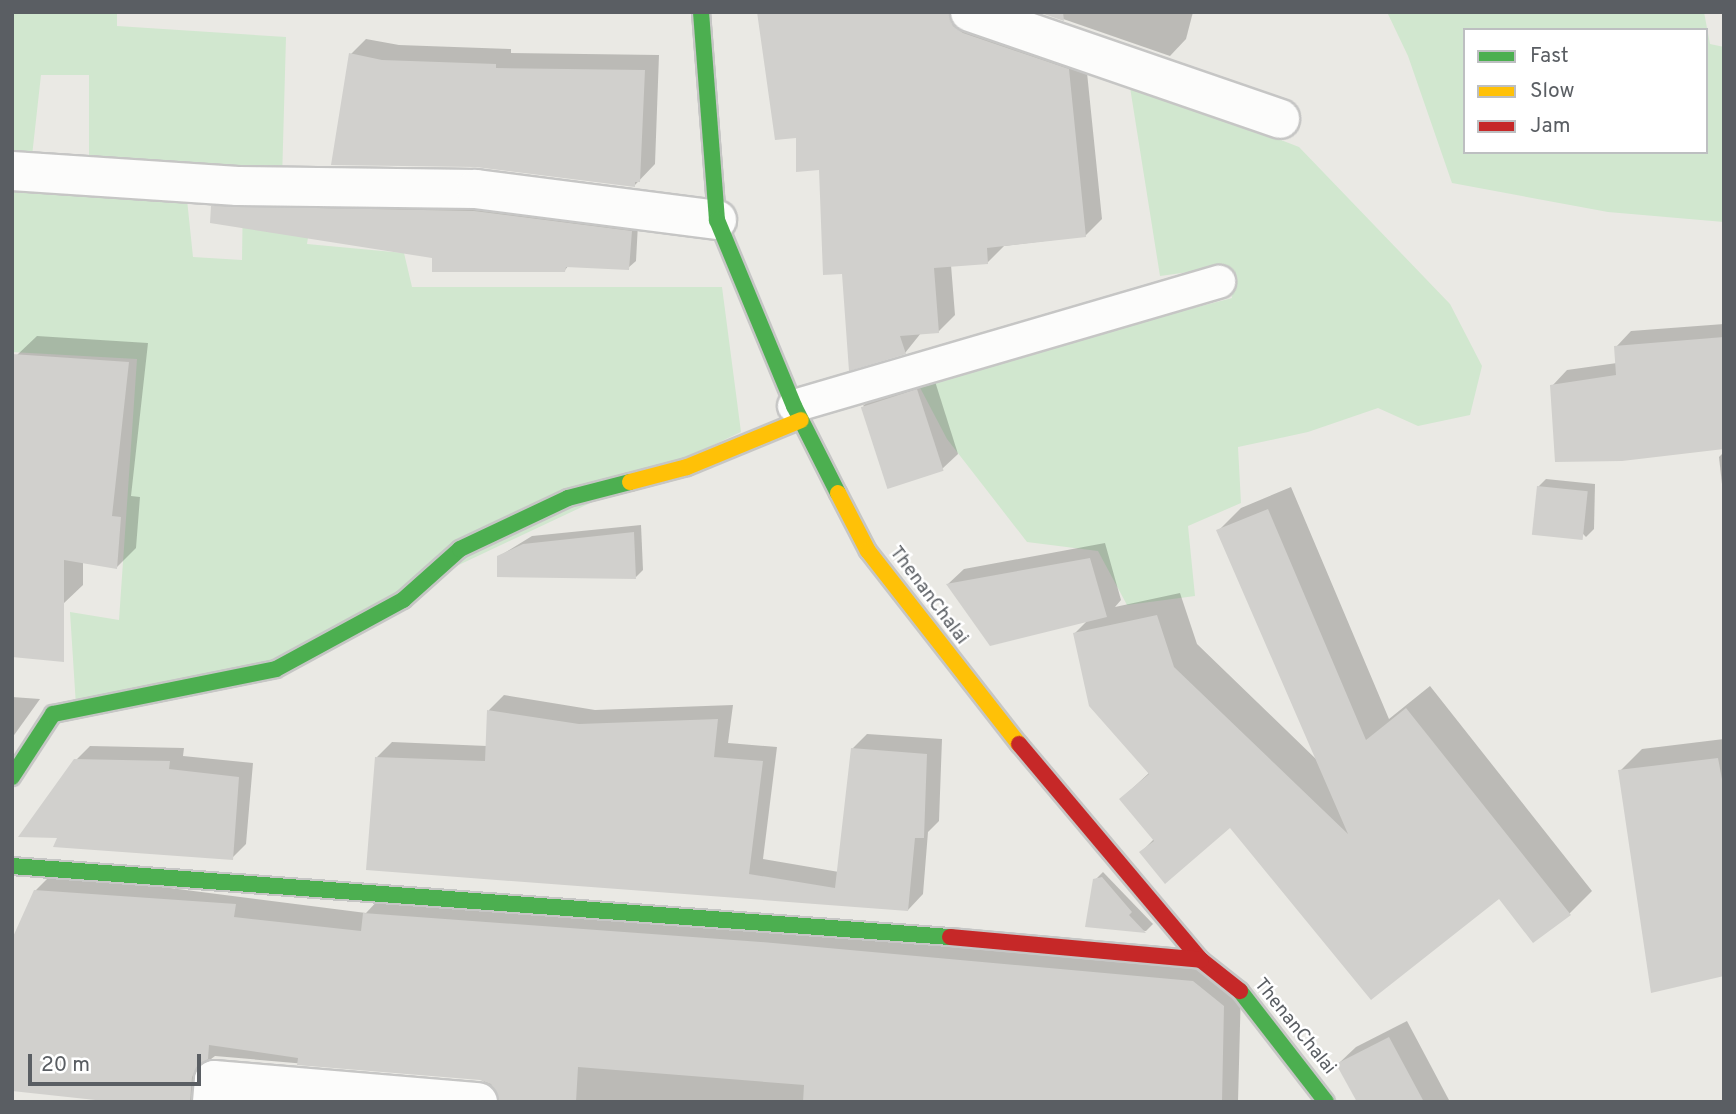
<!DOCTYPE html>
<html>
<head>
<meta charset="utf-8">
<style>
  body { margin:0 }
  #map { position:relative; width:1736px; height:1114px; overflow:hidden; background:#eae9e4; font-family:Overpass,sans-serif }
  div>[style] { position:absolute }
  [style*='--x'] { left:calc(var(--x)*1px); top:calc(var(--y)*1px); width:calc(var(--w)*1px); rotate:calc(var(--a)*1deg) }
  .green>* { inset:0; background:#d1e7cf }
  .shadow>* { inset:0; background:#0003 }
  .building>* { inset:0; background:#d1d0cd; transform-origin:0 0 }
  .roads { filter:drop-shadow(2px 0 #c6c6c5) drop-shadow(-2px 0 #c6c6c5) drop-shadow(0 2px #c6c6c5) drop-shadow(0 -2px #c6c6c5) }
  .lane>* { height:32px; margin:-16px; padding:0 16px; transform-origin:16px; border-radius:16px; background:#fcfcfb }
  .street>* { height:38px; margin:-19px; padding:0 19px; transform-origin:19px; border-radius:19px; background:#fcfcfb }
  .fast>* { height:16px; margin:-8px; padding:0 8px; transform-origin:8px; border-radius:8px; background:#4caf50 }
  .slow>* { height:16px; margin:-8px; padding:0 8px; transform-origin:8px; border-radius:8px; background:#ffc107 }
  .jam>* { height:16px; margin:-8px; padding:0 8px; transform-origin:8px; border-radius:8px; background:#c62828 }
  span { translate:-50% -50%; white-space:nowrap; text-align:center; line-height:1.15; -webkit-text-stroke:5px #fff; paint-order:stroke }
  .street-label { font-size:19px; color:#5a5e63 }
  .frame { position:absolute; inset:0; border:14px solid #5a5e63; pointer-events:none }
  .legend { position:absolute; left:1463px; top:28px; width:245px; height:126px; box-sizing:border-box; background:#fff; border:2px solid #bdbfc1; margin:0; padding:9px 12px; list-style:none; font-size:21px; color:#5a5e63 }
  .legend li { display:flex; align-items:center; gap:14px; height:35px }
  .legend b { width:35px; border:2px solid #bdbfc1 }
  .scale { position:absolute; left:28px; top:1054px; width:173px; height:32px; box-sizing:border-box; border:4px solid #5a5e63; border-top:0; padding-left:9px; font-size:21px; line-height:24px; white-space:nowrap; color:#5a5e63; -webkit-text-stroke:5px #fff; paint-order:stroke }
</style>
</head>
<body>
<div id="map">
  <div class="green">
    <i style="clip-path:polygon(12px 12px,117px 12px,117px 26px,286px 37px,282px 180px,89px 173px,89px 75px,41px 75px,32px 156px,12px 155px)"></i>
    <i style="clip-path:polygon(evenodd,1387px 12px,1704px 12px,1710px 44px,1724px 47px,1724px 222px,1608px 212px,1452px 183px,1408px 56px,1387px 12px,1465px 30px,1706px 30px,1706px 152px,1465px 152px,1465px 30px)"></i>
    <i style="clip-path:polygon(1129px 81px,1299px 147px,1450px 304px,1482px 366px,1470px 415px,1418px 426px,1378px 408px,1308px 432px,1238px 447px,1241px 503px,1188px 526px,1195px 596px,1127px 605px,1098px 551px,1027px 542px,947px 439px,916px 380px,1232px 298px,1226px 267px,1160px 276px)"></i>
    <i style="clip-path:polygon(12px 178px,186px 190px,193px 257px,242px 260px,243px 193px,314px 199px,307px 244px,404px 253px,412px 287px,722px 287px,741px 432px,393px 596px,271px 665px,76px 706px,70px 612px,119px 620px,137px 359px,12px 352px)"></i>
  </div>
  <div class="shadow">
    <i style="clip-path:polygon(759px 12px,976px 12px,1085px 53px,1102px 219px,1085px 236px,1004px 246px,987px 263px,951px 265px,955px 315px,938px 332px,921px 333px,905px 353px,844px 272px,820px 169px,798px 136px)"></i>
    <i style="clip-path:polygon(1043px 12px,1193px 12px,1186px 39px,1170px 56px)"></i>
    <i style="clip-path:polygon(366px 39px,399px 45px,511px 49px,511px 53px,659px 55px,655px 164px,634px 186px,351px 54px)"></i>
    <i style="clip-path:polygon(221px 199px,483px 204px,638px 224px,636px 261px,628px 268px,569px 265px,565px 270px,213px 207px)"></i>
    <i style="clip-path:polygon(1724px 324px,1724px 447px,1552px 386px,1567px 370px,1617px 363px,1616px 347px,1631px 331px)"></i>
    <i style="clip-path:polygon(37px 336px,148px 343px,131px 496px,140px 497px,136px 548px,116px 568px,83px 562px,83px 585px,63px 604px,17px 355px)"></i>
    <i style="clip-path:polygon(933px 375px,958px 454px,942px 469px,863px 406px,879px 391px)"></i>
    <i style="clip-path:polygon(1724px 452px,1724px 502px,1719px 457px)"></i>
    <i style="clip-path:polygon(1546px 479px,1595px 484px,1594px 529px,1586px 537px,1538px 487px)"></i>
    <i style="clip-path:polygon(1291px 487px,1389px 719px,1430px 686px,1592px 891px,1569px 914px,1231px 826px,1141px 852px,1154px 839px,1121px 799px,1150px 772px,1075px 633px,1088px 620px,948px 584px,964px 569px,1105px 543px,1121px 600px,1115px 607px,1180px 593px,1197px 644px,1318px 761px,1218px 531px,1241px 508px)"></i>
    <i style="clip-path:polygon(641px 525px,643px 570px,636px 577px,498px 557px,532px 536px)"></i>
    <i style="clip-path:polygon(504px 695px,595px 710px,733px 705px,728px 743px,777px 747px,763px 859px,839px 872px,852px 749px,867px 734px,942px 739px,939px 821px,928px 832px,923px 894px,908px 910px,368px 868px,377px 757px,392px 742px,487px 746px,489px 710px)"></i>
    <i style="clip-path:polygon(12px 697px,40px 699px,12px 738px)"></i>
    <i style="clip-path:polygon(1724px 739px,1724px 975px,1620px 771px,1642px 749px)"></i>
    <i style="clip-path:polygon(90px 746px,184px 748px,183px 756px,253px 763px,246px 844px,232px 858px,75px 761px)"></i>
    <i style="clip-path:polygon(1103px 872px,1153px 924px,1146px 931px,1087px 926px,1095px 880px)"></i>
    <i style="clip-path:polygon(53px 873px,366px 913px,382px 896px,1210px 964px,1241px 988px,1238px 1102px,499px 1102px,500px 1093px,480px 1079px,215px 1056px,211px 1059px,207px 1082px,216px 1102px,116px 1102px,35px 891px)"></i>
    <i style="clip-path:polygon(1407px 1021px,1450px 1102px,1359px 1102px,1338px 1064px,1356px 1047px)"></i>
  </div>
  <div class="building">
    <i style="clip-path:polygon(757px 12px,949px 12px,953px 26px,963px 33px,1069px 69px,1086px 237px,987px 248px,988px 264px,934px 268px,939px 333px,900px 336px,906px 354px,849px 371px,842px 274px,823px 275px,819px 170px,796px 172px,796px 138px,775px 140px)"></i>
    <i style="clip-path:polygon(1038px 12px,1063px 12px,1064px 21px)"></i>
    <i style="clip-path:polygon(349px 53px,382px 60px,496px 64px,496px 68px,645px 70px,640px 182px,635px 182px,635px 187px,476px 167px,331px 165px)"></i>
    <i style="clip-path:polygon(211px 206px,474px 211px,632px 231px,629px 270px,566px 267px,565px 272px,432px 272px,432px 258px,210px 223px)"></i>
    <i style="clip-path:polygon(1724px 337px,1724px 449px,1622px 461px,1555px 462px,1550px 385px,1616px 375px,1614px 346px)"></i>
    <i style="clip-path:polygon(12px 354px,129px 362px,112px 516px,121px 517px,117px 569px,64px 560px,64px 662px,12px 657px)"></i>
    <i style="left:917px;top:389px;width:86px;height:59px;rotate:72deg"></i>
    <i style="left:1537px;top:486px;width:51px;height:49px;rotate:6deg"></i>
    <i style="clip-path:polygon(1268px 509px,1366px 740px,1406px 708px,1571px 915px,1533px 943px,1499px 899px,1371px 1000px,1230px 828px,1165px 884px,1139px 852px,1154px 841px,1119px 799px,1149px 774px,1089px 706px,1073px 633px,1157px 615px,1174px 667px,1348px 834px,1216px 530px)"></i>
    <i style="clip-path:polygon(634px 532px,636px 579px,497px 577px,497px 556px,523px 544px)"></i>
    <i style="clip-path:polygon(1090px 558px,1107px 617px,990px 646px,946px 584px)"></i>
    <i style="clip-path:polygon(487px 710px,579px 724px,718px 719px,714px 757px,763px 761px,749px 874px,835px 888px,851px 748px,927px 754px,924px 838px,915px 838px,908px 911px,366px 870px,375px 757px,485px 761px)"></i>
    <i style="clip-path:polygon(1718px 758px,1724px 790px,1724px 976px,1651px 993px,1618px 770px)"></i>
    <i style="clip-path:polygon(74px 759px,170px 761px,169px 769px,239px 777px,233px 860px,53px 847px,57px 838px,18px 837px)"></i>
    <i style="clip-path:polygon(1102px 877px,1132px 912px,1129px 915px,1146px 933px,1085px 927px,1093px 879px)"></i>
    <i style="clip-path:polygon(34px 890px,236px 904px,234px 917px,361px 931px,363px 913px,761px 942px,1193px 981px,1224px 1006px,1222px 1102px,803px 1102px,804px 1085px,578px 1067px,576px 1102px,500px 1102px,491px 1084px,480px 1080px,297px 1065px,298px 1058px,209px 1045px,208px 1059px,197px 1067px,192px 1077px,190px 1102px,114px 1102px,12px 1091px,12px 939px)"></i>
    <i style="clip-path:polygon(1389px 1037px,1424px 1102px,1357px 1102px,1336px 1064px)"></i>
  </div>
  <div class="roads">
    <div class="lane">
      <i style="--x:794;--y:406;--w:443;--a:-16.3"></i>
    </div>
    <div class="street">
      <i style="--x:970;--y:12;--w:328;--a:19"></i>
      <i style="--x:12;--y:171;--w:226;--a:3.8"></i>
      <i style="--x:238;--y:186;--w:238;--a:0.7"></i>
      <i style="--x:476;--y:189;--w:243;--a:7.3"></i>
      <i style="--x:212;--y:1102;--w:22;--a:-85"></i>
      <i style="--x:214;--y:1080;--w:265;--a:4.8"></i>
    </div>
    <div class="fast">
      <i style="--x:701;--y:12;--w:209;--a:85.6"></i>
      <i style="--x:717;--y:220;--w:201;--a:67.5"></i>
      <i style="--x:794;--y:406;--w:97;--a:63.2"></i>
      <i style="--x:12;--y:777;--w:75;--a:-56.9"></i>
      <i style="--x:53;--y:714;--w:227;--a:-11.4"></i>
      <i style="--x:276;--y:669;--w:145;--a:-28.5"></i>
      <i style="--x:403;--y:600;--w:76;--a:-41.8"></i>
      <i style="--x:460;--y:549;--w:119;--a:-25.3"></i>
      <i style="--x:568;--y:498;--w:64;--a:-14.5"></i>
      <i style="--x:12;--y:866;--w:941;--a:4.33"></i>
      <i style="--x:1240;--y:991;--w:140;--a:52.2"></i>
    </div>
    <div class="slow">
      <i style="--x:630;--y:482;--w:59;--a:-14.7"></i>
      <i style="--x:687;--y:467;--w:123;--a:-22.4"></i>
      <i style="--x:838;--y:493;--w:65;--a:62.7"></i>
      <i style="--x:868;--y:551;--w:245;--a:52"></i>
    </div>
    <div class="jam">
      <i style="--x:1019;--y:744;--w:282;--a:49.9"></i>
      <i style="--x:1201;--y:960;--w:50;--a:38.5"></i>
      <i style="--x:950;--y:937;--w:252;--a:5.2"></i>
    </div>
  </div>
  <div class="street-label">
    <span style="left:928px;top:596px;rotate:53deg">ThenanChalai</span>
    <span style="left:1294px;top:1027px;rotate:51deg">ThenanChalai</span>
  </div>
  <div class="frame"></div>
  <ul class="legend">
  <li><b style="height:9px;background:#4caf50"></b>Fast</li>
  <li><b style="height:9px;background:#ffc107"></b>Slow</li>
  <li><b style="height:9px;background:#c62828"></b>Jam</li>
  </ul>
  <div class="scale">20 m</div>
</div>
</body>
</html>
